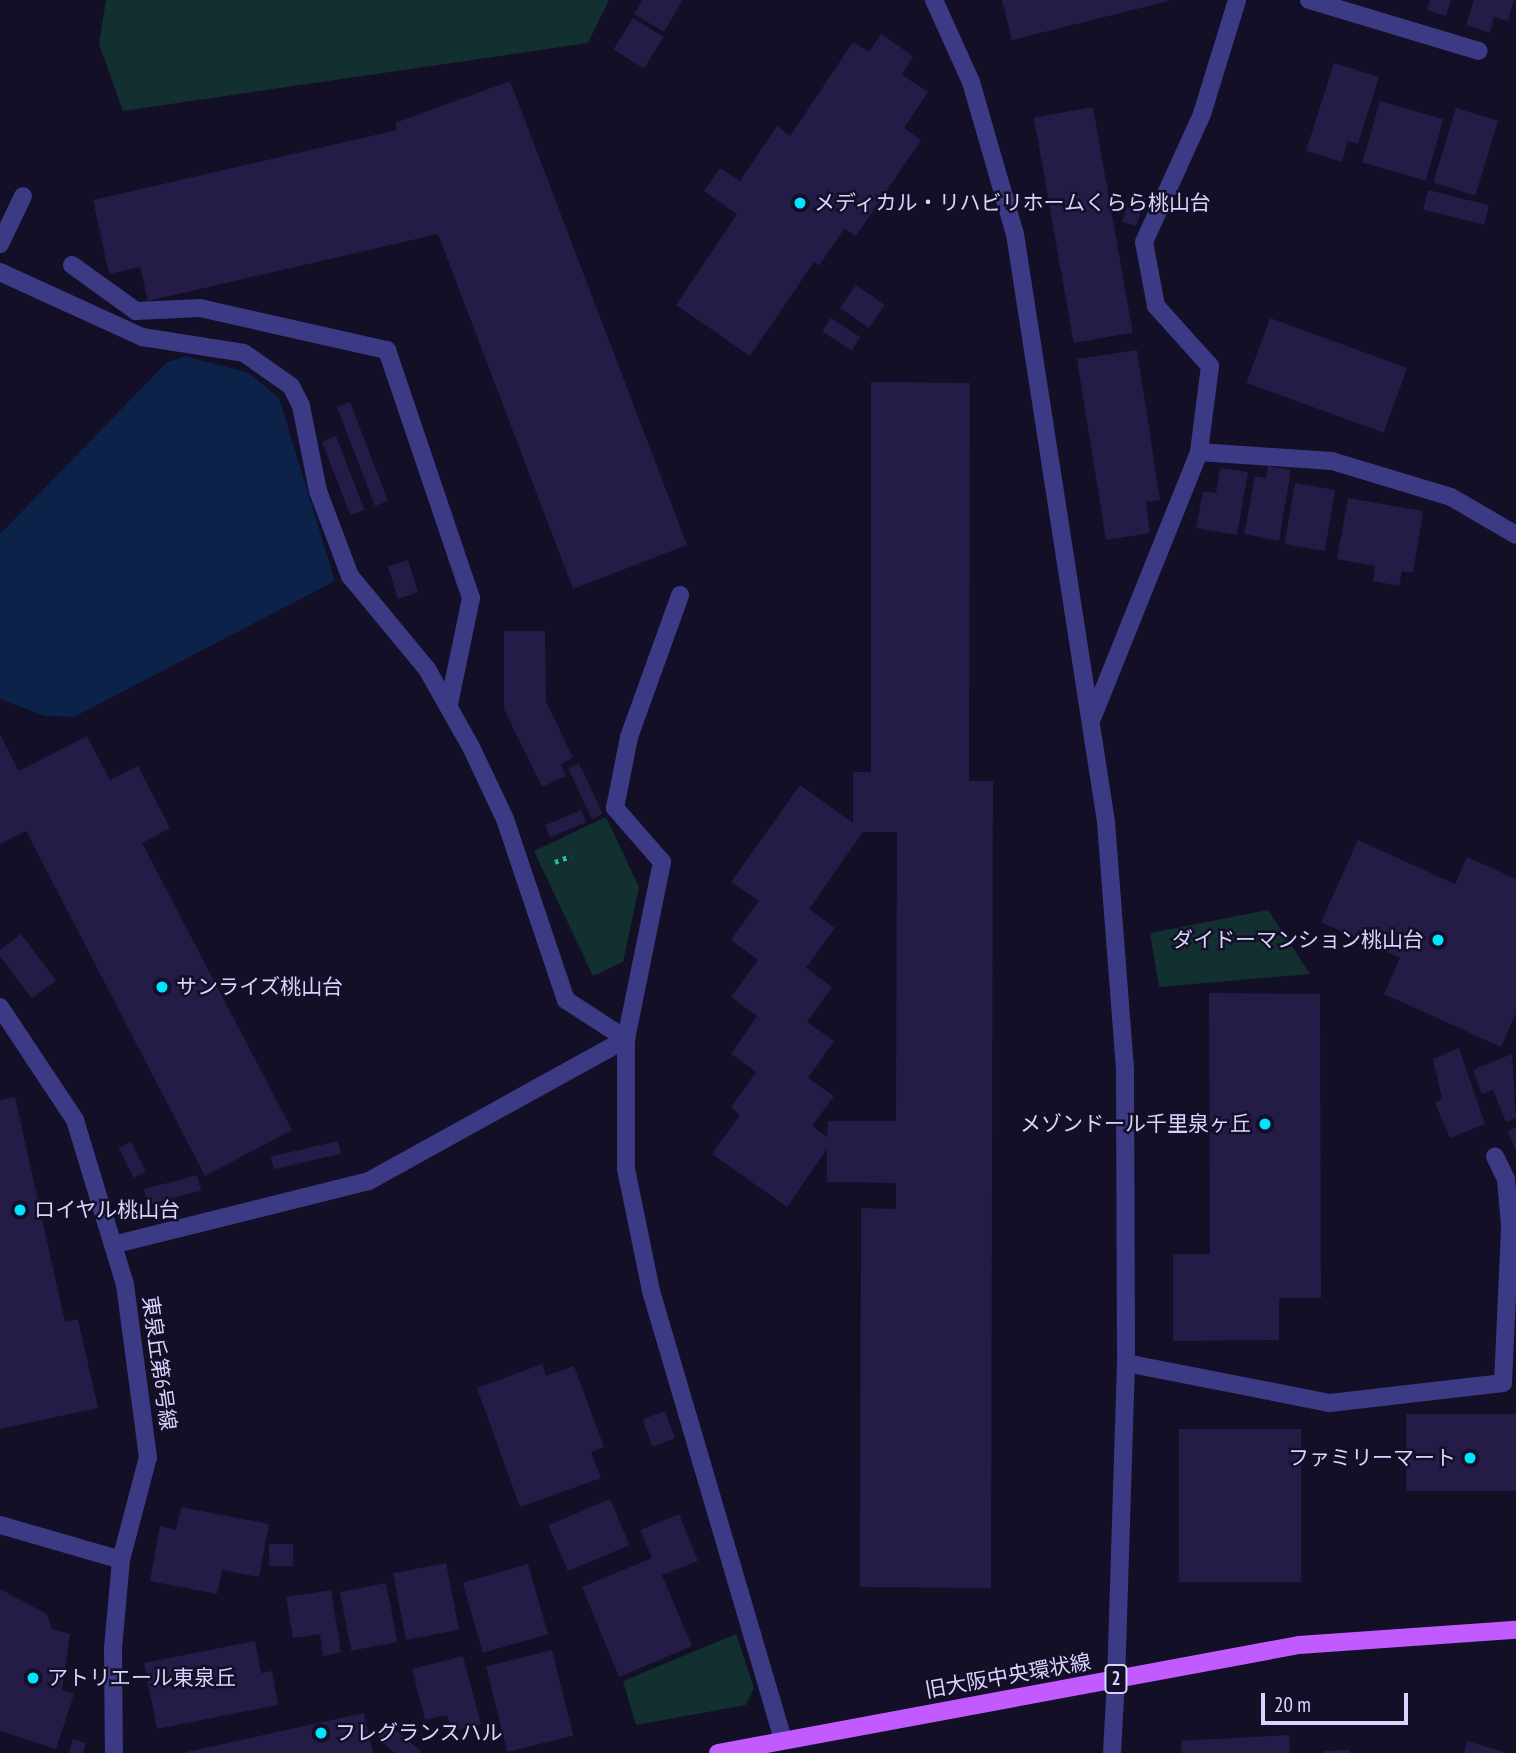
<!DOCTYPE html>
<html>
<head>
<meta charset="utf-8">
<style>
  body { margin:0 }
  #map { position:relative; width:1516px; height:1753px; overflow:hidden; background:#130f26; font-family:"PT Sans Narrow","Noto Sans JP",sans-serif }
  div>[style] { position:absolute }
  [style*='--x'] { left:calc(var(--x)*1px); top:calc(var(--y)*1px); width:calc(var(--w)*1px); rotate:calc(var(--a)*1deg) }
  .green>* { inset:0; background:#12302f }
  .water>* { inset:0; background:#0c2248 }
  .building>* { inset:0; background:#241b47; transform-origin:0 0 }
  .path>* { height:4.5px; margin-top:-2.25px; transform-origin:0; background:repeating-linear-gradient(90deg,#2fb8b0 0 3.5px,transparent 0 8.5px) }
  .service>* { height:18px; margin:-9px; padding:0 9px; transform-origin:9px; border-radius:9px; background:#3d3a85 }
  .minor>* { height:18px; margin:-9px; padding:0 9px; transform-origin:9px; border-radius:9px; background:#3d3a85 }
  .tertiary>* { height:18px; margin:-9px; padding:0 9px; transform-origin:9px; border-radius:9px; background:#3d3a85 }
  .primary>* { height:18px; margin:-9px; padding:0 9px; transform-origin:9px; border-radius:9px; background:#c25bff }
  .dots>* { width:19px; height:19px; translate:-50% -50%; box-sizing:border-box; border:4px solid #130f26; border-radius:50% }
  span { translate:-50% -50%; white-space:nowrap; text-align:center; line-height:1.15; -webkit-text-stroke:5px #130f26; paint-order:stroke }
  .shield-label span { padding:2px 5px; background:#130f26; border:2px solid; border-radius:5px; -webkit-text-stroke-width:0 }
  .shield-label { font-size:19px; color:#d9d4ff; font-weight:700 }
  .poi-label { font-size:21px; color:#d9d4ff }
  .left { translate:0 -50%; text-align:left }
  .right { translate:-100% -50%; text-align:right }
  .street-label { font-size:21px; color:#d9d4ff }
  .scale { position:absolute; left:1261px; top:1693px; width:147px; height:32px; box-sizing:border-box; border:4px solid #d9d4ff; border-top:0; padding-left:9px; font-size:21px; line-height:24px; white-space:nowrap; color:#d9d4ff; -webkit-text-stroke:5px #130f26; paint-order:stroke }
</style>
</head>
<body>
<div id="map">
  <div class="green">
    <i style="clip-path:polygon(106px 0,609px 0,588px 43px,123px 111px,99px 44px)"></i>
    <i style="clip-path:polygon(606px 817px,639px 887px,623px 962px,593px 976px,534px 851px)"></i>
    <i style="clip-path:polygon(1268px 910px,1310px 974px,1159px 987px,1150px 933px)"></i>
    <i style="clip-path:polygon(736px 1634px,754px 1688px,746px 1705px,636px 1725px,623px 1681px)"></i>
  </div>
  <div class="water">
    <i style="clip-path:polygon(185px 356px,249px 373px,279px 398px,335px 581px,74px 717px,45px 716px,0 699px,0 534px,166px 363px)"></i>
  </div>
  <div class="building">
    <i style="clip-path:polygon(642px 0,680px 0,682px 1px,664px 32px,634px 14px)"></i>
    <i style="clip-path:polygon(1002px 0,1169px 0,1169px 1px,1012px 40px)"></i>
    <i style="clip-path:polygon(1430px 0,1451px 0,1446px 16px,1427px 10px)"></i>
    <i style="clip-path:polygon(1474px 0,1514px 0,1508px 21px,1494px 17px,1490px 33px,1466px 25px)"></i>
    <i style="left:633px;top:18px;width:36px;height:37px;rotate:32deg"></i>
    <i style="clip-path:polygon(881px 34px,913px 56px,902px 75px,928px 92px,904px 128px,921px 140px,856px 236px,844px 229px,819px 266px,814px 262px,750px 356px,676px 305px,737px 214px,704px 191px,720px 168px,740px 181px,777px 126px,790px 136px,853px 42px,869px 52px)"></i>
    <i style="clip-path:polygon(1334px 63px,1379px 77px,1358px 144px,1348px 141px,1342px 162px,1306px 151px)"></i>
    <i style="clip-path:polygon(510px 81px,687px 545px,573px 589px,438px 234px,148px 301px,140px 267px,109px 274px,93px 200px,397px 130px,395px 123px)"></i>
    <i style="left:1380px;top:101px;width:66px;height:64px;rotate:16deg"></i>
    <i style="left:1093px;top:107px;width:229px;height:60px;rotate:80deg"></i>
    <i style="left:1456px;top:108px;width:44px;height:78px;rotate:17deg"></i>
    <i style="left:1428px;top:190px;width:63px;height:20px;rotate:14deg"></i>
    <i style="left:1132px;top:193px;width:15px;height:30px;rotate:20deg"></i>
    <i style="left:856px;top:285px;width:35px;height:28px;rotate:35deg"></i>
    <i style="left:831px;top:318px;width:35px;height:16px;rotate:33deg"></i>
    <i style="left:1270px;top:318px;width:146px;height:69px;rotate:20deg"></i>
    <i style="clip-path:polygon(1137px 350px,1160px 500px,1146px 502px,1150px 533px,1106px 540px,1077px 359px)"></i>
    <i style="clip-path:polygon(evenodd,871px 382px,970px 383px,969px 781px,993px 781px,991px 1588px,860px 1587px,861px 1208px,896px 1209px,896px 1183px,827px 1182px,827px 1149px,787px 1207px,712px 1154px,740px 1115px,731px 1107px,756px 1072px,731px 1054px,757px 1016px,731px 997px,758px 960px,731px 940px,759px 901px,731px 882px,800px 785px,853px 823px,853px 772px,871px 772px,871px 382px,863px 832px,897px 832px,896px 1121px,828px 1121px,827px 1137px,812px 1126px,834px 1096px,808px 1078px,834px 1041px,807px 1022px,832px 987px,806px 968px,835px 928px,809px 909px,863px 832px)"></i>
    <i style="left:350px;top:402px;width:106px;height:14px;rotate:69deg"></i>
    <i style="left:336px;top:436px;width:79px;height:15px;rotate:69deg"></i>
    <i style="clip-path:polygon(1268px 466px,1291px 470px,1279px 541px,1244px 534px,1255px 476px,1266px 478px)"></i>
    <i style="clip-path:polygon(1220px 468px,1248px 472px,1237px 535px,1196px 528px,1203px 491px,1216px 493px)"></i>
    <i style="left:1295px;top:483px;width:41px;height:62px;rotate:10deg"></i>
    <i style="clip-path:polygon(1348px 498px,1423px 511px,1413px 573px,1402px 571px,1399px 586px,1373px 581px,1375px 566px,1337px 559px)"></i>
    <i style="left:408px;top:560px;width:34px;height:21px;rotate:73deg"></i>
    <i style="clip-path:polygon(504px 631px,545px 631px,546px 701px,573px 758px,561px 764px,566px 776px,542px 787px,504px 709px)"></i>
    <i style="clip-path:polygon(0 735px,19px 771px,87px 736px,110px 780px,138px 766px,170px 828px,142px 843px,292px 1130px,205px 1176px,26px 831px,0 844px)"></i>
    <i style="left:579px;top:763px;width:56px;height:12px;rotate:65deg"></i>
    <i style="left:581px;top:810px;width:13px;height:39px;rotate:67deg"></i>
    <i style="clip-path:polygon(1358px 840px,1455px 884px,1467px 857px,1516px 879px,1516px 1013px,1501px 1047px,1384px 994px,1400px 958px,1321px 922px)"></i>
    <i style="left:21px;top:934px;width:58px;height:30px;rotate:53deg"></i>
    <i style="clip-path:polygon(1209px 993px,1320px 994px,1321px 1298px,1279px 1298px,1279px 1340px,1173px 1341px,1173px 1254px,1210px 1254px)"></i>
    <i style="clip-path:polygon(1459px 1048px,1485px 1124px,1450px 1138px,1435px 1103px,1442px 1099px,1433px 1059px)"></i>
    <i style="clip-path:polygon(1512px 1054px,1516px 1118px,1506px 1122px,1493px 1090px,1482px 1094px,1473px 1070px)"></i>
    <i style="clip-path:polygon(15px 1097px,65px 1322px,78px 1319px,98px 1408px,0 1429px,0 1100px)"></i>
    <i style="clip-path:polygon(1516px 1127px,1516px 1151px,1508px 1131px)"></i>
    <i style="left:338px;top:1141px;width:13px;height:69px;rotate:77deg"></i>
    <i style="left:131px;top:1142px;width:33px;height:14px;rotate:63deg"></i>
    <i style="left:197px;top:1175px;width:16px;height:55px;rotate:75deg"></i>
    <i style="clip-path:polygon(542px 1364px,546px 1376px,574px 1366px,604px 1447px,591px 1452px,601px 1478px,520px 1507px,477px 1388px)"></i>
    <i style="left:665px;top:1411px;width:29px;height:24px;rotate:70deg"></i>
    <i style="left:1516px;top:1414px;width:77px;height:110px;rotate:90deg"></i>
    <i style="left:1179px;top:1429px;width:122px;height:153px"></i>
    <i style="left:610px;top:1499px;width:50px;height:67px;rotate:67deg"></i>
    <i style="clip-path:polygon(181px 1507px,269px 1524px,259px 1577px,222px 1570px,217px 1594px,150px 1581px,160px 1526px,176px 1530px)"></i>
    <i style="clip-path:polygon(679px 1514px,698px 1561px,662px 1575px,692px 1646px,619px 1677px,582px 1587px,652px 1558px,640px 1530px)"></i>
    <i style="left:269px;top:1544px;width:24px;height:22px"></i>
    <i style="left:446px;top:1563px;width:68px;height:54px;rotate:79deg"></i>
    <i style="left:528px;top:1564px;width:73px;height:68px;rotate:74deg"></i>
    <i style="left:386px;top:1583px;width:60px;height:47px;rotate:79deg"></i>
    <i style="clip-path:polygon(0 1589px,47px 1614px,52px 1629px,70px 1634px,62px 1690px,74px 1694px,56px 1749px,0 1731px)"></i>
    <i style="clip-path:polygon(331px 1590px,341px 1652px,323px 1656px,320px 1634px,293px 1638px,286px 1597px)"></i>
    <i style="clip-path:polygon(255px 1641px,261px 1673px,272px 1671px,278px 1705px,157px 1729px,144px 1663px)"></i>
    <i style="left:552px;top:1650px;width:88px;height:68px;rotate:76deg"></i>
    <i style="clip-path:polygon(463px 1656px,481px 1724px,452px 1731px,447px 1715px,425px 1720px,412px 1669px)"></i>
    <i style="clip-path:polygon(364px 1713px,373px 1753px,186px 1753px,186px 1752px)"></i>
    <i style="clip-path:polygon(388px 1724px,421px 1751px,420px 1753px,395px 1753px,377px 1738px)"></i>
    <i style="left:1289px;top:1735px;width:18px;height:108px;rotate:87deg"></i>
    <i style="clip-path:polygon(73px 1739px,86px 1743px,83px 1753px,69px 1753px)"></i>
    <i style="clip-path:polygon(1467px 1741px,1504px 1752px,1504px 1753px,1464px 1753px)"></i>
    <i style="clip-path:polygon(1350px 1750px,1350px 1753px,1323px 1753px,1323px 1751px)"></i>
  </div>
  <div class="path">
    <i style="--x:555;--y:862;--w:17;--a:-21"></i>
  </div>
  <div class="service">
    <i style="--x:72;--y:265;--w:79;--a:35.7"></i>
    <i style="--x:136;--y:311;--w:64;--a:-2.7"></i>
    <i style="--x:200;--y:308;--w:192;--a:12.7"></i>
    <i style="--x:387;--y:350;--w:262;--a:71.3"></i>
    <i style="--x:471;--y:598;--w:108;--a:101.7"></i>
    <i style="--x:626;--y:1039;--w:181;--a:-78.5"></i>
    <i style="--x:662;--y:862;--w:72;--a:-131"></i>
    <i style="--x:615;--y:808;--w:72;--a:-78.8"></i>
    <i style="--x:629;--y:737;--w:151;--a:-70.2"></i>
  </div>
  <div class="minor">
    <i style="--x:1309;--y:0;--w:177;--a:16.7"></i>
    <i style="--x:0;--y:244;--w:53;--a:-64.4"></i>
    <i style="--x:0;--y:272;--w:156;--a:24.6"></i>
    <i style="--x:142;--y:337;--w:103;--a:8.9"></i>
    <i style="--x:244;--y:353;--w:57;--a:35.1"></i>
    <i style="--x:291;--y:386;--w:22;--a:63"></i>
    <i style="--x:301;--y:406;--w:87;--a:78.7"></i>
    <i style="--x:318;--y:491;--w:91;--a:69.4"></i>
    <i style="--x:350;--y:576;--w:121;--a:50.4"></i>
    <i style="--x:427;--y:669;--w:90;--a:60.6"></i>
    <i style="--x:471;--y:747;--w:80;--a:64.7"></i>
    <i style="--x:505;--y:819;--w:191;--a:71.4"></i>
    <i style="--x:566;--y:1000;--w:72;--a:33"></i>
    <i style="--x:626;--y:1039;--w:294;--a:151.1"></i>
    <i style="--x:369;--y:1181;--w:261;--a:166"></i>
    <i style="--x:1199;--y:452;--w:133;--a:3.9"></i>
    <i style="--x:1332;--y:461;--w:124;--a:16.8"></i>
    <i style="--x:1451;--y:497;--w:75;--a:30.3"></i>
    <i style="--x:1093;--y:716;--w:284;--a:-68.1"></i>
    <i style="--x:1199;--y:452;--w:87;--a:-82.7"></i>
    <i style="--x:1210;--y:366;--w:81;--a:-132"></i>
    <i style="--x:1156;--y:306;--w:65;--a:-100.6"></i>
    <i style="--x:1144;--y:242;--w:141;--a:-65.6"></i>
    <i style="--x:1202;--y:114;--w:119;--a:-72.9"></i>
    <i style="--x:0;--y:1007;--w:136;--a:56.4"></i>
    <i style="--x:75;--y:1120;--w:172;--a:73.1"></i>
    <i style="--x:125;--y:1285;--w:174;--a:82.4"></i>
    <i style="--x:148;--y:1457;--w:106;--a:104.7"></i>
    <i style="--x:121;--y:1560;--w:88;--a:95.2"></i>
    <i style="--x:113;--y:1648;--w:105;--a:89.5"></i>
    <i style="--x:626;--y:1039;--w:130;--a:90"></i>
    <i style="--x:626;--y:1169;--w:125;--a:78.4"></i>
    <i style="--x:651;--y:1291;--w:467;--a:73.6"></i>
    <i style="--x:1126;--y:1363;--w:208;--a:11.1"></i>
    <i style="--x:1330;--y:1403;--w:174;--a:-6.6"></i>
    <i style="--x:1503;--y:1383;--w:157;--a:-87.4"></i>
    <i style="--x:1510;--y:1226;--w:47;--a:-94.9"></i>
    <i style="--x:1506;--y:1179;--w:25;--a:-116"></i>
    <i style="--x:0;--y:1525;--w:126;--a:16.1"></i>
    <i style="--x:1112;--y:1753;--w:74;--a:-86.9"></i>
  </div>
  <div class="tertiary">
    <i style="--x:934;--y:0;--w:90;--a:65.7"></i>
    <i style="--x:971;--y:82;--w:158;--a:73.9"></i>
    <i style="--x:1015;--y:234;--w:595;--a:81.2"></i>
    <i style="--x:1106;--y:822;--w:250;--a:85.6"></i>
    <i style="--x:1125;--y:1071;--w:292;--a:89.8"></i>
    <i style="--x:1126;--y:1363;--w:316;--a:91.8"></i>
  </div>
  <div class="primary">
    <i style="--x:718;--y:1753;--w:591;--a:-10.53"></i>
    <i style="--x:1299;--y:1645;--w:218;--a:-4"></i>
  </div>
  <div class="dots">
    <i style="left:800px;top:203px;background:#00e5ff"></i>
    <i style="left:1438px;top:940px;background:#00e5ff"></i>
    <i style="left:162px;top:987px;background:#00e5ff"></i>
    <i style="left:1265px;top:1124px;background:#00e5ff"></i>
    <i style="left:20px;top:1210px;background:#00e5ff"></i>
    <i style="left:1470px;top:1458px;background:#00e5ff"></i>
    <i style="left:33px;top:1678px;background:#00e5ff"></i>
    <i style="left:321px;top:1733px;background:#00e5ff"></i>
  </div>
  <div class="shield-label">
    <span style="left:1116px;top:1679px">2</span>
  </div>
  <div class="poi-label">
    <span class="left" style="left:814px;top:203px">メディカル・リハビリホームくらら桃山台</span>
    <span class="right" style="left:1424px;top:940px">ダイドーマンション桃山台</span>
    <span class="left" style="left:176px;top:987px">サンライズ桃山台</span>
    <span class="right" style="left:1251px;top:1124px">メゾンドール千里泉ヶ丘</span>
    <span class="left" style="left:34px;top:1210px">ロイヤル桃山台</span>
    <span class="right" style="left:1456px;top:1458px">ファミリーマート</span>
    <span class="left" style="left:47px;top:1678px">アトリエール東泉丘</span>
    <span class="left" style="left:335px;top:1733px">フレグランスハル</span>
  </div>
  <div class="street-label">
    <span style="left:159px;top:1363px;rotate:82deg">東泉丘第6号線</span>
    <span style="left:1008px;top:1676px;rotate:-10deg">旧大阪中央環状線</span>
  </div>
  <div class="scale">20 m</div>
</div>
</body>
</html>
